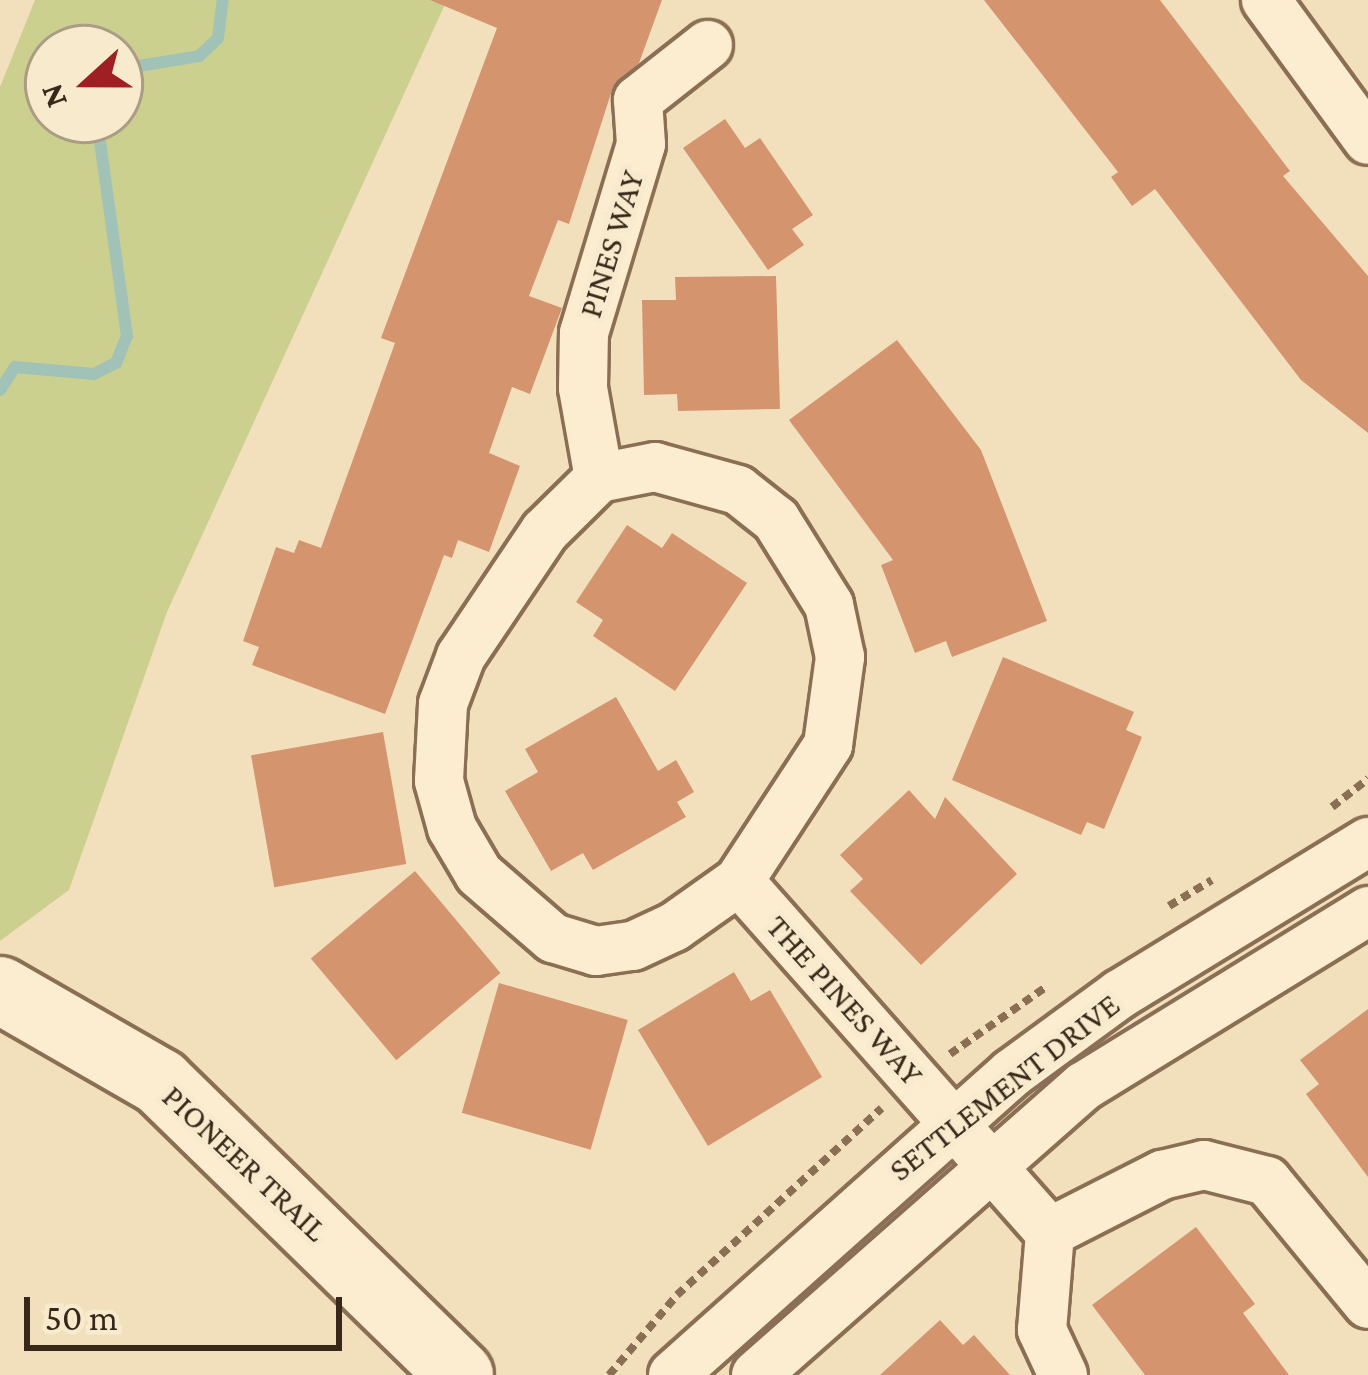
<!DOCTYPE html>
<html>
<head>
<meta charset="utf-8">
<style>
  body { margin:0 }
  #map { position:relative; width:1368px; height:1375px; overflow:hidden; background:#f2e0bc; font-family:"Crimson Pro",serif }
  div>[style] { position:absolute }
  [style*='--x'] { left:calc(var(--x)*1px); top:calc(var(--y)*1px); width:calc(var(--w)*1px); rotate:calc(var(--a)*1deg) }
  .green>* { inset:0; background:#cbd08f }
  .stream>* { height:12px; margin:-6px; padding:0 6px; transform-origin:6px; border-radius:6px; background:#a1c2b7 }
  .building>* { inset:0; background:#d4956e; transform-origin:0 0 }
  .path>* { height:8px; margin-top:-4px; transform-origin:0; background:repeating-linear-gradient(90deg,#8b6f54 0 9px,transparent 0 15px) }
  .roads { filter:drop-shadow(3px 0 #8b6f54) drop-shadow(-3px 0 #8b6f54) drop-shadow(0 3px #8b6f54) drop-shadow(0 -3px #8b6f54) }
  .street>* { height:48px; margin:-24px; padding:0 24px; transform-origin:24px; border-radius:24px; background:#fcedd0 }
  .secondary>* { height:66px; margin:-33px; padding:0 33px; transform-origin:33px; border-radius:33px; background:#fcedd0 }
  span { translate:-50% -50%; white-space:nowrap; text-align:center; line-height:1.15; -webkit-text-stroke:10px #f8eacc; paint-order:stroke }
  .street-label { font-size:33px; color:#38281a }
  .north { position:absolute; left:24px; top:24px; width:120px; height:120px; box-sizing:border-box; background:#f8eacc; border:3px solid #ab9c85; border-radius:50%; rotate:249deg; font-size:33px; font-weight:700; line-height:48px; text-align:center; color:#38281a }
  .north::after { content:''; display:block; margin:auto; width:42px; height:54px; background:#9f1f24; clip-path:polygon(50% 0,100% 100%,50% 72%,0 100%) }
  .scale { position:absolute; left:24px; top:1297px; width:318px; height:54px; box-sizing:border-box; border:6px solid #38281a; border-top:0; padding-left:15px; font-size:36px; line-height:42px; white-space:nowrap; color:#38281a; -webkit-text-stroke:9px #f8eacc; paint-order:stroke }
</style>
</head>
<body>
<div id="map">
  <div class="green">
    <i style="clip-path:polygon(evenodd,35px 0,447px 0,167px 612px,69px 890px,0 941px,0 87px,35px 0,48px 48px,120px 48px,120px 120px,48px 120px,48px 48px)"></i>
  </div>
  <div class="stream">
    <i style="--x:120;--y:69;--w:80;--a:-9.3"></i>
    <i style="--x:199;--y:56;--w:26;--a:-43"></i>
    <i style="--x:218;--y:38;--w:38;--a:-83"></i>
    <i style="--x:0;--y:390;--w:27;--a:-57"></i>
    <i style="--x:15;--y:367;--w:79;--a:5.1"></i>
    <i style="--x:94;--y:374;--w:25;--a:-27"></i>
    <i style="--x:116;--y:363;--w:29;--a:-68"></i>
    <i style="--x:127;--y:336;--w:218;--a:-97.9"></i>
  </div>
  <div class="building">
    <i style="clip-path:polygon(430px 0,662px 0,639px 63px,613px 87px,569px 224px,558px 220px,529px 296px,562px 308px,530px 394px,512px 387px,489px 453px,520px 466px,489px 552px,458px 540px,452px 558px,444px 555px,385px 714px,252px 665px,259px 647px,243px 641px,276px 547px,294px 553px,299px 540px,321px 548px,395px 343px,381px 338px,497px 28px)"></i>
    <i style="clip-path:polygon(984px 0,1160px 0,1290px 171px,1283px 176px,1368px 276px,1368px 433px,1301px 380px,1155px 189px,1132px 206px,1111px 177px,1118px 172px)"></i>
    <i style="clip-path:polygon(725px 119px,745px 148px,760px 138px,813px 215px,792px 229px,804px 245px,768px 270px,683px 148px)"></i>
    <i style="clip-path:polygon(776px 276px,780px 409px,678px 411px,677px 394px,644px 395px,642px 300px,676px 300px,675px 277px)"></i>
    <i style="clip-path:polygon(897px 340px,981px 450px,1047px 621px,952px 657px,946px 641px,915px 653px,881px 565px,893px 560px,789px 420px)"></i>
    <i style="clip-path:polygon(627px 525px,662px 548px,672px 533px,747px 583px,675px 691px,593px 636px,603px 620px,576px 602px)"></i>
    <i style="clip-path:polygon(1003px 657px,1134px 712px,1126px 730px,1142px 737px,1104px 829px,1087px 822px,1081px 835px,952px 780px)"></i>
    <i style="clip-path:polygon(616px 697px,658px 771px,676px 760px,694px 792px,677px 802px,686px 817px,593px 870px,583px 853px,551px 871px,505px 791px,538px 772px,525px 749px)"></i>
    <i style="left:383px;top:732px;width:134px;height:134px;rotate:80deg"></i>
    <i style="clip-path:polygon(909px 790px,935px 819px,945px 797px,1017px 874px,921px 965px,850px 891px,863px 879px,840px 855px)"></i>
    <i style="left:415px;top:871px;width:133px;height:136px;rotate:50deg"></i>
    <i style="clip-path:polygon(734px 972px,751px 1001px,770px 990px,822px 1077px,708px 1146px,638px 1030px)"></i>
    <i style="left:499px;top:983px;width:134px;height:135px;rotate:16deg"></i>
    <i style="clip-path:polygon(1368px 1009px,1368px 1177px,1306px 1094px,1319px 1084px,1300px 1060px)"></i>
    <i style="clip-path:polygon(1196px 1227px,1255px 1304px,1243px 1313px,1289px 1375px,1145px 1375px,1092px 1305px)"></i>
    <i style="clip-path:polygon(940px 1320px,963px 1345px,974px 1335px,1010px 1375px,880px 1375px)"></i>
  </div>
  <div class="path">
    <i style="--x:1332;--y:807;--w:46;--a:-37.9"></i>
    <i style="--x:1169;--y:906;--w:50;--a:-31.2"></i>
    <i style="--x:950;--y:1054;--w:117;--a:-34.9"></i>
    <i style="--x:609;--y:1375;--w:105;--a:-49.6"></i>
    <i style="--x:677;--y:1295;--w:277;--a:-42.4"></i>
  </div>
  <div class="roads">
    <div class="street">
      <i style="--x:1266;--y:0;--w:173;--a:53.9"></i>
      <i style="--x:599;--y:478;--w:91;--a:-100.1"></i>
      <i style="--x:583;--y:388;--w:55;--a:-89"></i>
      <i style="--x:584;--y:333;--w:197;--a:-73.2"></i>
      <i style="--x:641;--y:144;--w:44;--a:-93.9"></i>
      <i style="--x:638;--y:100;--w:89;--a:-38.2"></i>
      <i style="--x:739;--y:881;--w:163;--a:-56.8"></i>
      <i style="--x:828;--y:745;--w:89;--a:-82.2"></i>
      <i style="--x:840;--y:657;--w:53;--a:-101.9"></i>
      <i style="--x:829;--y:605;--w:100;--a:-121.9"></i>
      <i style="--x:776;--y:520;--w:48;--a:-141.7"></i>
      <i style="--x:738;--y:490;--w:86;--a:-164.5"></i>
      <i style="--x:655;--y:467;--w:57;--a:168.9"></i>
      <i style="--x:599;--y:478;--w:76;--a:135.5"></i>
      <i style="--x:545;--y:531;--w:151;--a:123.9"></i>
      <i style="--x:461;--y:656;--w:51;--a:110.6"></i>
      <i style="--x:443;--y:704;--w:77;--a:93"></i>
      <i style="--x:439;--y:781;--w:49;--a:74.5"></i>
      <i style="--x:452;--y:828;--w:53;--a:59.6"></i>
      <i style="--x:479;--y:874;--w:98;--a:40.9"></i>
      <i style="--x:553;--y:938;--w:45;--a:16.8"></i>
      <i style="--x:596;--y:951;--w:37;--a:-8"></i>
      <i style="--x:633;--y:946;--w:45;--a:-24.9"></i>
      <i style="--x:674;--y:927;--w:80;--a:-35.3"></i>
      <i style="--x:739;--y:881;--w:469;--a:48.5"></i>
      <i style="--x:673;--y:1375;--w:454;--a:-41.7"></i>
      <i style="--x:1012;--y:1073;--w:134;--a:-36.2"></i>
      <i style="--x:1120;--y:994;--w:291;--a:-31.5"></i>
      <i style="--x:756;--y:1375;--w:437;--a:-41.4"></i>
      <i style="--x:1084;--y:1086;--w:334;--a:-31.6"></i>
      <i style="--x:1063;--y:1375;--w:50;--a:-115"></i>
      <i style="--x:1042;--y:1330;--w:98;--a:-85.3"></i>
      <i style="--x:1050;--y:1232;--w:126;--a:-27"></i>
      <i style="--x:1162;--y:1175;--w:43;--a:-13.4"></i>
      <i style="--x:1204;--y:1165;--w:65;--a:14.3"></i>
      <i style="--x:1267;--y:1181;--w:159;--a:50.6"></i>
    </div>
    <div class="secondary">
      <i style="--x:0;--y:990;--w:185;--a:29.9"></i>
      <i style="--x:160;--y:1082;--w:419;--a:44.3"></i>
    </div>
  </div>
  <div class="street-label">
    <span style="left:611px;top:244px;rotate:-73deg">PINES WAY</span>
    <span style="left:845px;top:1000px;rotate:48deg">THE PINES WAY</span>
    <span style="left:1004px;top:1087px;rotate:-38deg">SETTLEMENT DRIVE</span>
    <span style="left:245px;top:1163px;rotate:43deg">PIONEER TRAIL</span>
  </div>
  <div class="north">N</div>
  <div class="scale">50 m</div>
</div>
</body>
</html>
